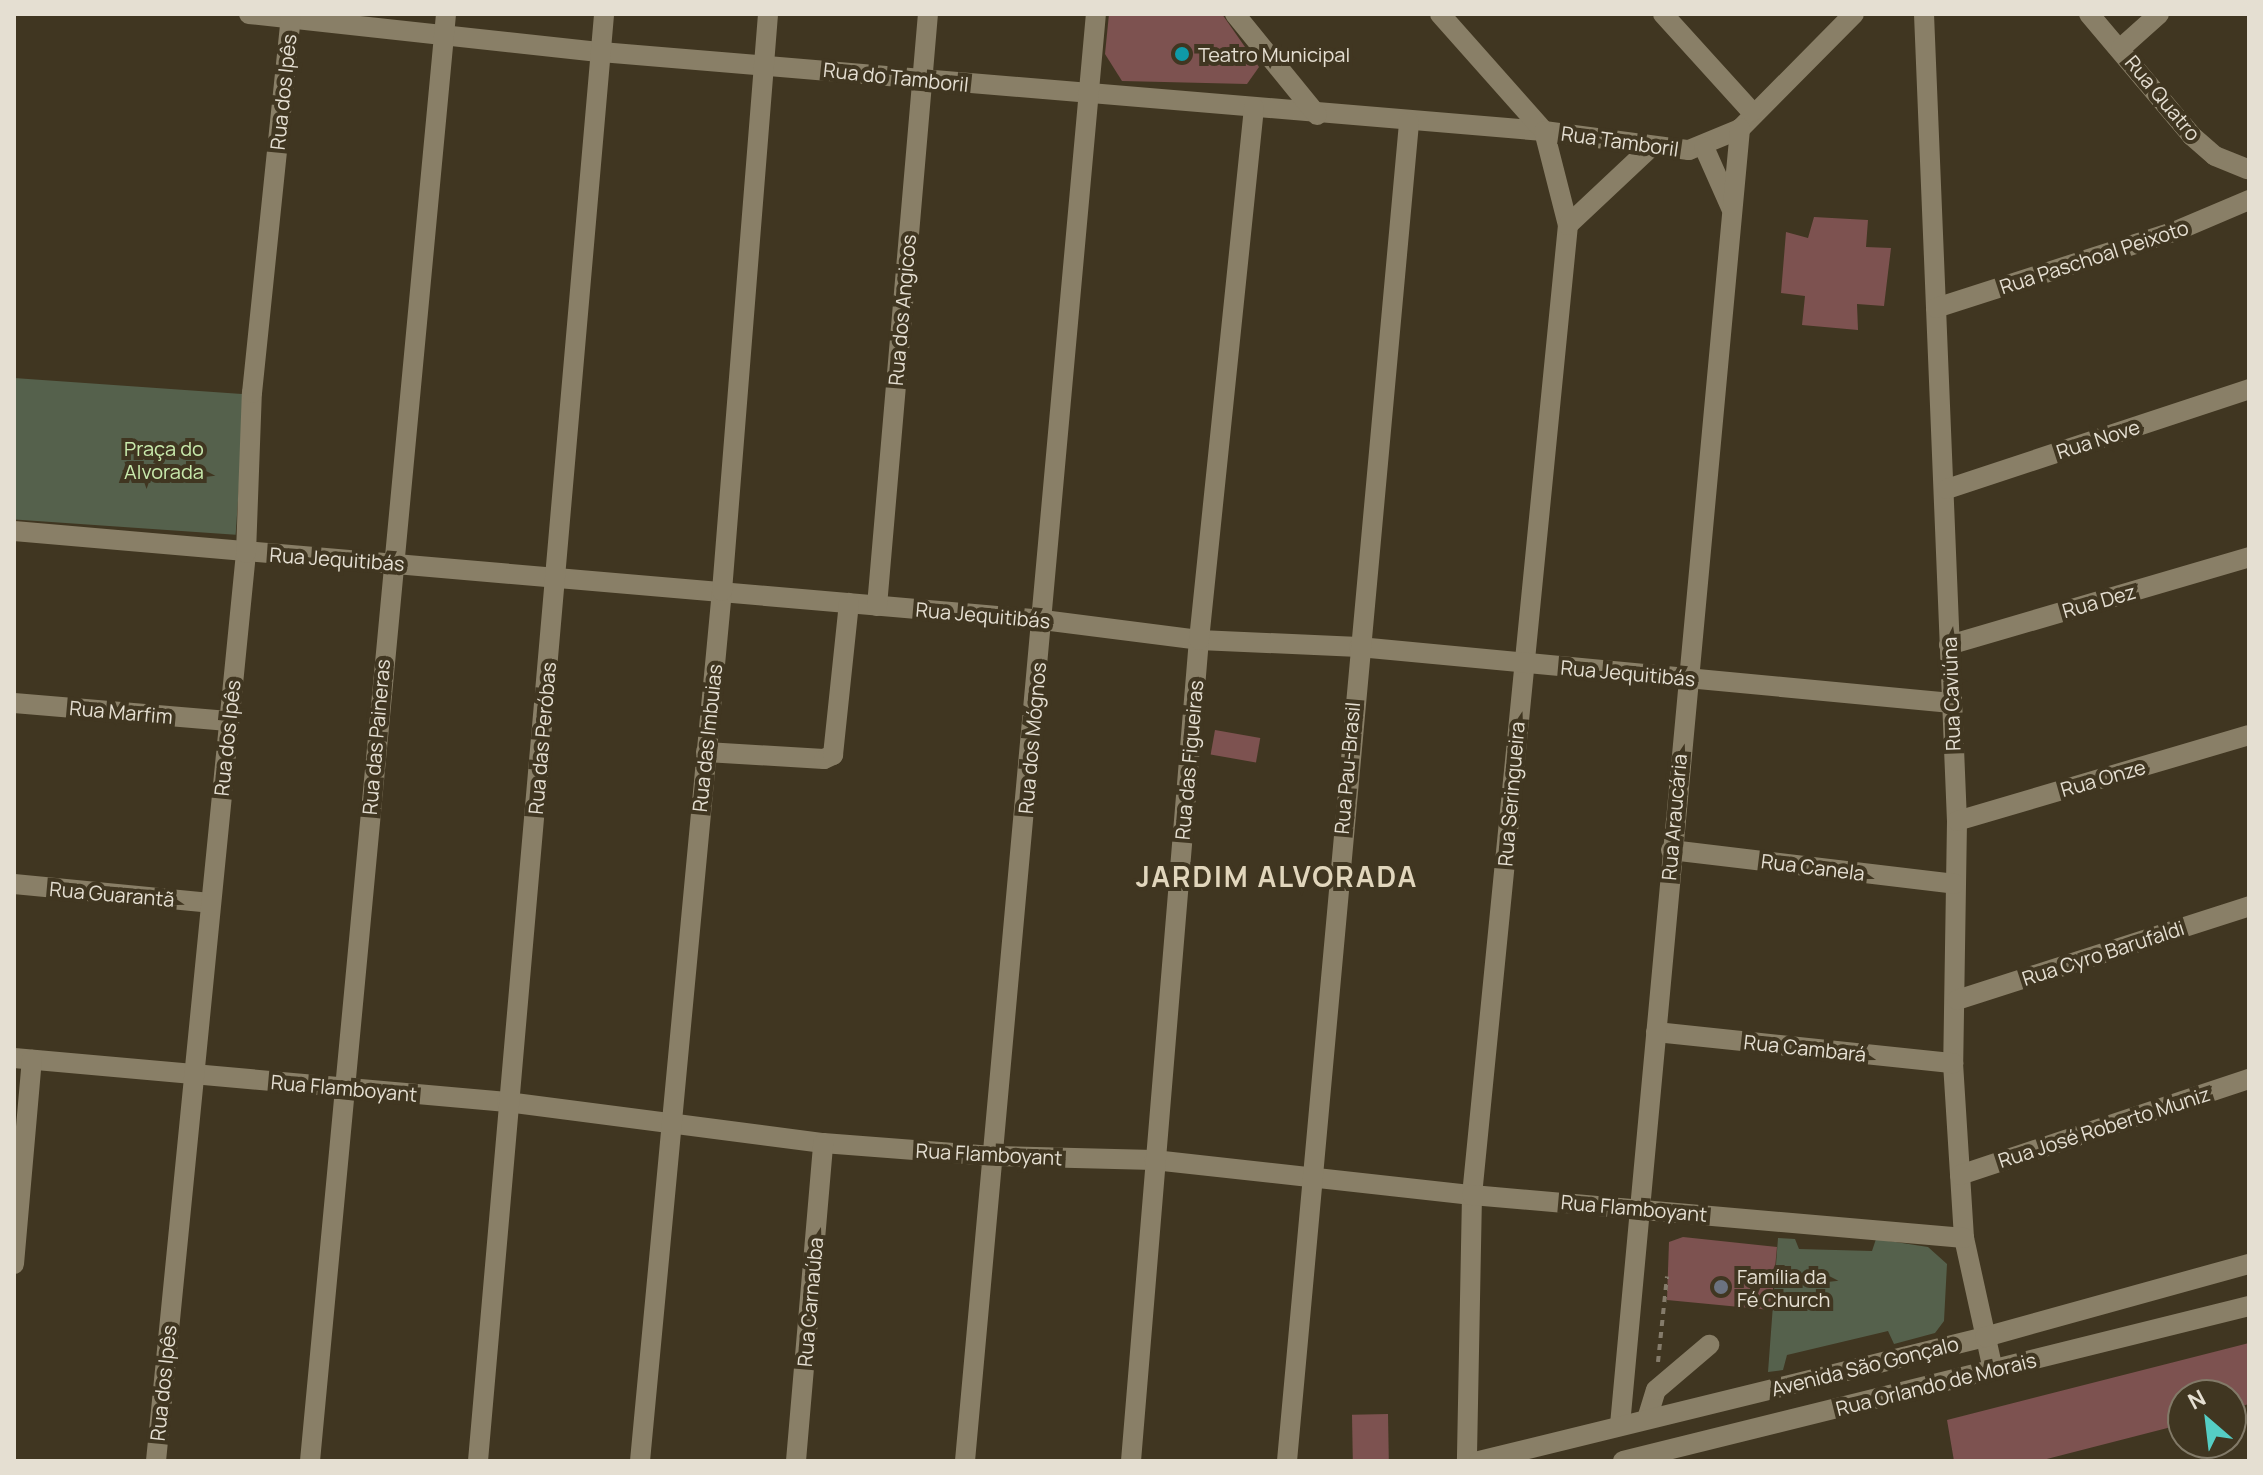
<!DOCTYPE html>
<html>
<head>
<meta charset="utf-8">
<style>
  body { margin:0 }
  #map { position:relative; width:2263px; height:1475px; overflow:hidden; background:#403621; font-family:Manrope,sans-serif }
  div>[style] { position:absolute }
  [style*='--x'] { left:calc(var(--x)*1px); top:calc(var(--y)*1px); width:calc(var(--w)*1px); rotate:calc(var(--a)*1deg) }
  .green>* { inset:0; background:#55614c; transform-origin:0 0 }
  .building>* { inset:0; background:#7d5250; transform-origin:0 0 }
  .path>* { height:4px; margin-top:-2px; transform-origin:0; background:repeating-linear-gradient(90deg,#857c6b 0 6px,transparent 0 12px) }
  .minor>* { height:20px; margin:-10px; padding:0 10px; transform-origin:10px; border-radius:10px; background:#897f67 }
  .dots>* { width:22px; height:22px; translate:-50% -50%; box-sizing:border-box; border:4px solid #403621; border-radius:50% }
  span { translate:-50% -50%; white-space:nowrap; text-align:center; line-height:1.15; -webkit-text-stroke:8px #403621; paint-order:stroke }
  .poi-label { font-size:20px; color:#e5dfd2 }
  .left { translate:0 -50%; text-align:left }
  .street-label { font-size:20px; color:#e5dfd2 }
  .park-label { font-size:20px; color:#c9ebad }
  .district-label { font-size:28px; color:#e1d6bc; font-weight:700; letter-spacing:2px }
  .frame { position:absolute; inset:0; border:16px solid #e5dfd2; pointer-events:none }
  .north { position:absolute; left:2167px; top:1379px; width:80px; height:80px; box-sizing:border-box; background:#403621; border:2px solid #827a68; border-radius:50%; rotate:332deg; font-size:22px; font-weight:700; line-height:32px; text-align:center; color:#e5dfd2 }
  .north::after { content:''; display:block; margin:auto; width:28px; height:36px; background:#55cec5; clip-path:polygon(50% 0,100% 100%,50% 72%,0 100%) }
</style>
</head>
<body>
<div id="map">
  <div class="green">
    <i style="left:14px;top:378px;width:232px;height:141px;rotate:4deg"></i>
    <i style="clip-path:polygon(1778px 1238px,1795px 1239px,1799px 1249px,1872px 1251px,1876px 1239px,1928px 1247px,1947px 1264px,1944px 1321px,1935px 1333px,1894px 1344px,1888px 1331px,1787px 1355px,1783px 1370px,1768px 1372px)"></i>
  </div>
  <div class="building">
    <i style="clip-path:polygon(1109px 14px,1222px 14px,1259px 67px,1247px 84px,1122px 81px,1105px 54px)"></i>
    <i style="clip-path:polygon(1814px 217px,1868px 220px,1866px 247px,1891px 248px,1884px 306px,1857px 304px,1858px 330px,1802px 325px,1805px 296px,1781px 293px,1786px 232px,1808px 238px)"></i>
    <i style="left:1215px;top:730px;width:46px;height:25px;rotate:10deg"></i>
    <i style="clip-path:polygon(1683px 1237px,1777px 1247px,1771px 1310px,1667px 1300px,1669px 1242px)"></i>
    <i style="clip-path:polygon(2249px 1343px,2249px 1404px,2231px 1409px,2231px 1395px,2183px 1395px,2183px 1424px,2039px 1461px,1954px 1461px,1947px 1420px)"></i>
    <i style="left:1388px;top:1414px;width:47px;height:36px;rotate:89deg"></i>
  </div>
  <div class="path">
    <i style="--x:1658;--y:1362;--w:86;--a:-84"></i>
  </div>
  <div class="minor">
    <i style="--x:249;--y:14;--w:354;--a:6.2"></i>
    <i style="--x:601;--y:52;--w:946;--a:4.79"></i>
    <i style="--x:1544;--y:131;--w:146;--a:7.5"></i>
    <i style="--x:1689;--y:150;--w:55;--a:-22.4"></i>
    <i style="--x:1740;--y:129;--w:162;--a:-45.3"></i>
    <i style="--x:1235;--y:14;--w:130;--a:50.9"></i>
    <i style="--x:1440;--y:14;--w:157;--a:48.4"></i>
    <i style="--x:1544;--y:131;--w:97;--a:75.7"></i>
    <i style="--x:1568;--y:225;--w:975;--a:95.65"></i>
    <i style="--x:1472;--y:1195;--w:266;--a:91.1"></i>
    <i style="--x:1663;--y:14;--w:132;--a:47.8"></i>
    <i style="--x:1924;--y:14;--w:808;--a:87.66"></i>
    <i style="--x:1957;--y:821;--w:242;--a:90.9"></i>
    <i style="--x:1953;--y:1063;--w:175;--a:86.4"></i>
    <i style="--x:1964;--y:1238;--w:135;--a:77.6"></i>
    <i style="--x:2089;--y:14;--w:160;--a:49.8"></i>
    <i style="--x:2192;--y:136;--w:30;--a:41"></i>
    <i style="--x:2215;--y:156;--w:35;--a:22"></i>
    <i style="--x:2121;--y:48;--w:51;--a:-41.8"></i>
    <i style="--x:1704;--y:147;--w:67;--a:66.1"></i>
    <i style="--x:1568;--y:225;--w:115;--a:-43.2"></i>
    <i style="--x:1936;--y:308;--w:252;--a:-17.8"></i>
    <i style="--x:2176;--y:231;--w:79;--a:-23"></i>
    <i style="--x:1947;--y:489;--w:318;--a:-18.3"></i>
    <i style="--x:14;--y:531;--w:1033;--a:4.94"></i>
    <i style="--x:1043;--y:620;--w:157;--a:7.3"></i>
    <i style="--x:1199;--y:640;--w:160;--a:2.5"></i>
    <i style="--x:1359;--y:647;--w:595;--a:5.4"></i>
    <i style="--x:877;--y:606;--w:594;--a:-85.08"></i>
    <i style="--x:1949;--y:645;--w:313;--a:-16.3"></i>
    <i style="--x:14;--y:703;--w:215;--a:4.8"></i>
    <i style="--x:706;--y:752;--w:118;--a:3.4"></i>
    <i style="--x:824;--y:759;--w:10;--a:-24"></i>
    <i style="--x:833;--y:755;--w:153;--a:-84"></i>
    <i style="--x:1957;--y:821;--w:304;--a:-16.4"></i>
    <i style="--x:1671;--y:850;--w:286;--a:6.8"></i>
    <i style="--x:14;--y:884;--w:197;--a:5.5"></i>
    <i style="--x:1957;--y:1000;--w:307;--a:-17.8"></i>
    <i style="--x:1656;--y:1032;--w:299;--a:6"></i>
    <i style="--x:14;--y:1058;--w:495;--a:5.1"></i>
    <i style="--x:507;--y:1102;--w:319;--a:7.4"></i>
    <i style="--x:823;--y:1143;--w:170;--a:4.4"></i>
    <i style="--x:993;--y:1156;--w:161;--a:1.4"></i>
    <i style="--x:1154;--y:1160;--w:320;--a:6.3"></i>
    <i style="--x:1472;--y:1195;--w:494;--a:5"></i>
    <i style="--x:1960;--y:1175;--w:305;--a:-18.4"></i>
    <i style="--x:14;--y:1264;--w:205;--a:-85"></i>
    <i style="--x:1647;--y:1419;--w:30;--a:-73"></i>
    <i style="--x:1656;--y:1390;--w:70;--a:-40.3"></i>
    <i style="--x:1620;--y:1425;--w:1302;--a:-84.71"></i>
    <i style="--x:156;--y:1461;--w:912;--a:-84.34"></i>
    <i style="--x:246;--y:553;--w:160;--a:-87.9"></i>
    <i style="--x:252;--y:393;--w:381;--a:-84.1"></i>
    <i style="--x:310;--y:1461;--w:1453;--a:-84.63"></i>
    <i style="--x:478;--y:1461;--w:1452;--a:-85.02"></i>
    <i style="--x:640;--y:1461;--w:874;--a:-84.62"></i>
    <i style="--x:722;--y:591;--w:579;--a:-85.44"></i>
    <i style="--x:796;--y:1461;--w:319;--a:-85.1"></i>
    <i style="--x:965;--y:1461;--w:1453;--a:-84.83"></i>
    <i style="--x:1131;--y:1461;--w:824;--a:-85.27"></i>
    <i style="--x:1199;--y:640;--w:535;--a:-84.1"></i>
    <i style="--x:1287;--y:1461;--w:1344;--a:-84.79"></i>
    <i style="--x:1479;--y:1461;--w:521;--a:-13.77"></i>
    <i style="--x:1985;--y:1337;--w:274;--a:-15.5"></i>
    <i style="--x:1623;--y:1461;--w:645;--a:-13.91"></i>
  </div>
  <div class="dots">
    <i style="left:1182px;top:54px;background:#0f9aa8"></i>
    <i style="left:1721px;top:1287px;background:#6b7280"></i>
  </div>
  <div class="poi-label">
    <span class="left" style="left:1198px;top:54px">Teatro Municipal</span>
    <span class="left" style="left:1737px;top:1288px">Família da<br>Fé Church</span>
  </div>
  <div class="street-label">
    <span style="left:896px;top:77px;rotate:6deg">Rua do Tamboril</span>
    <span style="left:283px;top:92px;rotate:-84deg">Rua dos Ipês</span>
    <span style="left:2163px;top:98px;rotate:50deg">Rua Quatro</span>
    <span style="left:1620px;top:141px;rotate:8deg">Rua Tamboril</span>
    <span style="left:2094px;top:257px;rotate:-18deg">Rua Paschoal Peixoto</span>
    <span style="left:902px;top:310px;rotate:-85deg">Rua dos Angicos</span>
    <span style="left:2098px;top:439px;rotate:-18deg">Rua Nove</span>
    <span style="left:337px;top:559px;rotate:4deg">Rua Jequitibás</span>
    <span style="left:2099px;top:601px;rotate:-16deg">Rua Dez</span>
    <span style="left:983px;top:615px;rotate:5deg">Rua Jequitibás</span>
    <span style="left:1628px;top:673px;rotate:5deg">Rua Jequitibás</span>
    <span style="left:1951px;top:694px;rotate:-92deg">Rua Caviúna</span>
    <span style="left:121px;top:712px;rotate:5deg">Rua Marfim</span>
    <span style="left:376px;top:737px;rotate:-85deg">Rua das Paineras</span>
    <span style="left:227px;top:738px;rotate:-84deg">Rua dos Ipês</span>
    <span style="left:542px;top:738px;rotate:-85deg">Rua das Peróbas</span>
    <span style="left:707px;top:738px;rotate:-84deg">Rua das Imbuias</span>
    <span style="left:1032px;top:738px;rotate:-85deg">Rua dos Mógnos</span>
    <span style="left:1189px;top:760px;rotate:-85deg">Rua das Figueiras</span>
    <span style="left:1347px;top:768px;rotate:-85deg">Rua Pau-Brasil</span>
    <span style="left:2103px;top:778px;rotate:-16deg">Rua Onze</span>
    <span style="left:1511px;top:794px;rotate:-85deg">Rua Seringueira</span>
    <span style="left:1674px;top:817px;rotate:-85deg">Rua Araucária</span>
    <span style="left:1813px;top:867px;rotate:7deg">Rua Canela</span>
    <span style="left:112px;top:894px;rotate:5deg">Rua Guarantã</span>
    <span style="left:2103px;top:953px;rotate:-18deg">Rua Cyro Barufaldi</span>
    <span style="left:1805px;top:1048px;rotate:6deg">Rua Cambará</span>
    <span style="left:344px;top:1088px;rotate:5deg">Rua Flamboyant</span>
    <span style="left:2104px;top:1127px;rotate:-18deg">Rua José Roberto Muniz</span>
    <span style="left:989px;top:1154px;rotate:3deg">Rua Flamboyant</span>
    <span style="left:1634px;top:1208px;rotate:5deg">Rua Flamboyant</span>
    <span style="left:810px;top:1302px;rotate:-85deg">Rua Carnaúba</span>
    <span style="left:1865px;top:1366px;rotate:-14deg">Avenida São Gonçalo</span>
    <span style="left:163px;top:1383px;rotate:-84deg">Rua dos Ipês</span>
    <span style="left:1936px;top:1384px;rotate:-14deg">Rua Orlando de Morais</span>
  </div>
  <div class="park-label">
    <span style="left:164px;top:460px">Praça do<br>Alvorada</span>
  </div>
  <div class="district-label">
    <span style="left:1277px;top:876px">JARDIM ALVORADA</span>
  </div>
  <div class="frame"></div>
  <div class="north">N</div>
</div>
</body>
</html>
